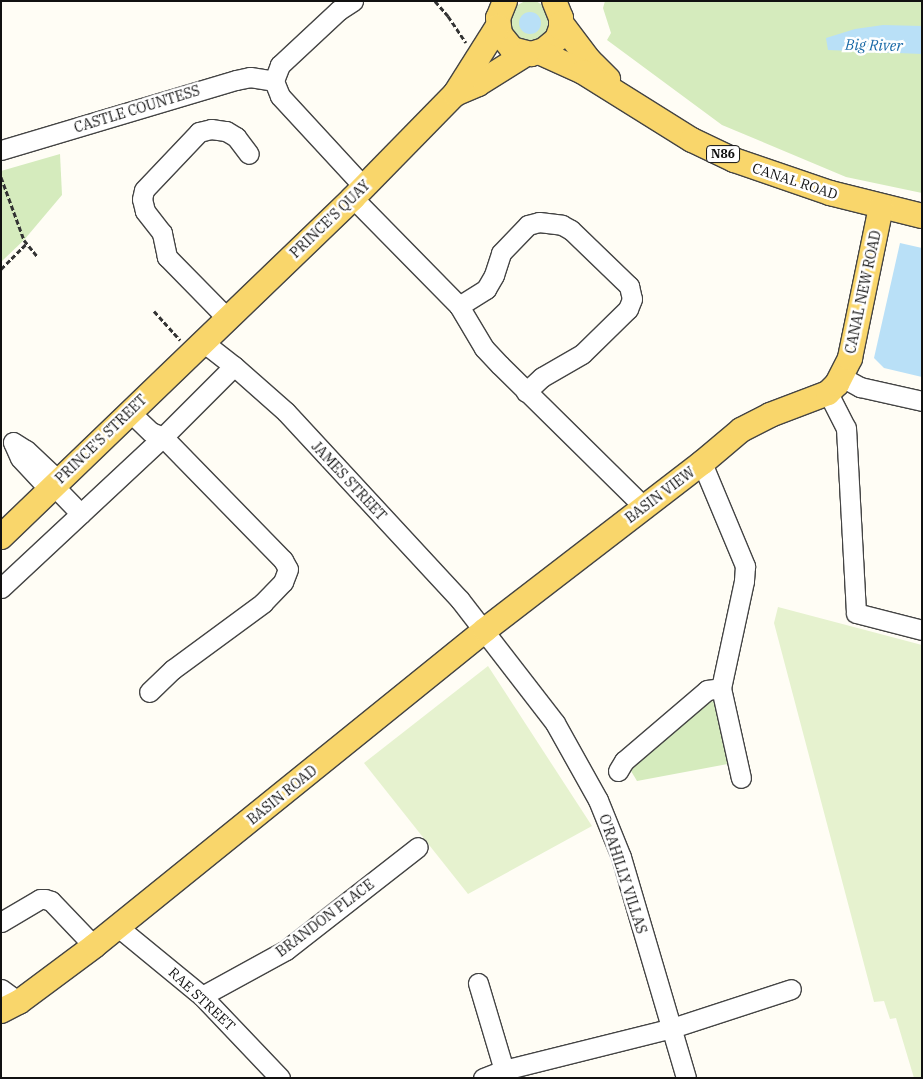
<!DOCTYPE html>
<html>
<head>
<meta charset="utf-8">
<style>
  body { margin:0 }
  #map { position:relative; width:923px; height:1079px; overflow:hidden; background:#fffdf5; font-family:"IBM Plex Serif",serif }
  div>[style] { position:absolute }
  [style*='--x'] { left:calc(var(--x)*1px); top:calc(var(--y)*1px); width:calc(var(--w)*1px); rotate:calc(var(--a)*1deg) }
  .green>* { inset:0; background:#d5ebbd }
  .pitch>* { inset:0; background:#e6f2cf }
  .water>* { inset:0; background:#b9e0f7 }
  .round { border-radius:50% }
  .path>* { height:3px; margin-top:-1.5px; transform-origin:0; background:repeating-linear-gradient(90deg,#333 0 5px,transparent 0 7.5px) }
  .roads { filter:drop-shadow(1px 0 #444) drop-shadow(-1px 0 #444) drop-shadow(0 1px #444) drop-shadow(0 -1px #444) }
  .minor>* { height:19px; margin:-9.5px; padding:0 9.5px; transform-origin:9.5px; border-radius:9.5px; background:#fff }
  .major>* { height:24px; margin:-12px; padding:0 12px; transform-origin:12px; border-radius:12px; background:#f9d66b }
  span { translate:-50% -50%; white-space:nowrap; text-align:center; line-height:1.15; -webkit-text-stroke:5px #fff; paint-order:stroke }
  .shield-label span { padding:1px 4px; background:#fff; border:1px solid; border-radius:4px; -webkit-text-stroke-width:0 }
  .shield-label { font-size:12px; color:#111; font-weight:700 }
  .street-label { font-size:14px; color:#111 }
  .water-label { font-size:15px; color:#1768a6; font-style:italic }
  .frame { position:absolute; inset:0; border:2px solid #111; pointer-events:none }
</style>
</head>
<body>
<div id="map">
  <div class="green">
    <i style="clip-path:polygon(525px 1px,536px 1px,547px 8px,552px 21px,543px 41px,522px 43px,508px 28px,510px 13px,514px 7px)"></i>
    <i style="clip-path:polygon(605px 1px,922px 1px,922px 193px,846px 177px,722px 125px,607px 40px,611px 33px,603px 8px)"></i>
    <i style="clip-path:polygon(60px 154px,62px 195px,24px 240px,1px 262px,1px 171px)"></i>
    <i style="clip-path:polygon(711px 701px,715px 702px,733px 763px,637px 781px,631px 771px,630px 764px)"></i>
  </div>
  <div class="pitch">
    <i style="clip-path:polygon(778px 607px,922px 645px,922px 1078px,914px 1078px,896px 1018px,890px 1019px,884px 1001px,874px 1002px,774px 623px)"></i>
    <i style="clip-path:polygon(488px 666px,592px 826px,468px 894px,364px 763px)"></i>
  </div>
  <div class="water">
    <i class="round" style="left:519px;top:12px;width:22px;height:22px"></i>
    <i style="clip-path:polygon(883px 25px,922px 26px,922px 54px,828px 50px,826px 38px,855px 29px)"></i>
    <i style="clip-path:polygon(900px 243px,922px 248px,922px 377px,884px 368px,874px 358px)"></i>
  </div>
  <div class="path">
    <i style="--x:435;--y:1;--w:20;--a:49"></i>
    <i style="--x:448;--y:16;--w:32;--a:56"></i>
    <i style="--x:1;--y:177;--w:67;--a:69.9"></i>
    <i style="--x:24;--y:240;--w:22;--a:51"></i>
    <i style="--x:1;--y:269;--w:37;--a:-45"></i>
    <i style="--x:154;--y:311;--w:39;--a:48"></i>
  </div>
  <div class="roads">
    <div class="minor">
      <i style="--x:353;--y:1;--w:17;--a:147"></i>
      <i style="--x:339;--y:10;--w:81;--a:137"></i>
      <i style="--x:280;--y:65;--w:17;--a:111"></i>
      <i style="--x:274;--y:81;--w:16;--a:68"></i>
      <i style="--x:280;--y:96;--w:124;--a:47.3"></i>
      <i style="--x:1;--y:150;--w:245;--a:-16.6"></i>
      <i style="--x:236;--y:80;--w:14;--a:-12"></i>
      <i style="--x:250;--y:77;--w:24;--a:9"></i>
      <i style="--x:353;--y:198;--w:151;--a:45.5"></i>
      <i style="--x:459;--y:306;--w:49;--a:59.2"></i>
      <i style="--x:484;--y:348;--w:23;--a:47"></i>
      <i style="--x:500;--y:365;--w:202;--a:44.6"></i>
      <i style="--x:459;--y:306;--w:32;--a:-32"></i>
      <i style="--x:486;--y:289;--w:16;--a:-60"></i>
      <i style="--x:494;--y:275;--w:23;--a:-72"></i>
      <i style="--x:501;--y:253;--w:39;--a:-46"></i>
      <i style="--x:528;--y:225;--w:11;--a:-15"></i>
      <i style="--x:539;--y:222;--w:23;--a:7"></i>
      <i style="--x:562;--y:225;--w:10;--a:29"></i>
      <i style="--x:571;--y:230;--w:81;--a:44"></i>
      <i style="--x:629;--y:286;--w:13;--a:77"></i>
      <i style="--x:632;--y:299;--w:11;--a:112"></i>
      <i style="--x:628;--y:309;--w:64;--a:135.6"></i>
      <i style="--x:582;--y:354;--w:46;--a:150.1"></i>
      <i style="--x:542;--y:377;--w:22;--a:137"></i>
      <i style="--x:227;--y:318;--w:86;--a:-134.5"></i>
      <i style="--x:167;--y:257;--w:25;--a:-102"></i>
      <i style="--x:162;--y:233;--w:28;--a:-128"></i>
      <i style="--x:145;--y:211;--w:12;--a:-104"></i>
      <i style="--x:142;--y:199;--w:9;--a:-77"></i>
      <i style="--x:144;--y:190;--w:80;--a:-46.5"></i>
      <i style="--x:199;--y:132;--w:12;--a:-14"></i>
      <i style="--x:211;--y:129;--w:15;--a:8"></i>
      <i style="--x:226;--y:131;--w:12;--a:31"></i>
      <i style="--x:236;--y:137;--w:21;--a:53"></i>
      <i style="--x:203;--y:342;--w:39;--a:38"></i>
      <i style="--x:234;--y:366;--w:69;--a:41.5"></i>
      <i style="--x:286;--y:412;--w:256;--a:47.2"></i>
      <i style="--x:460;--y:600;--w:155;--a:52.3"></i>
      <i style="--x:555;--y:723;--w:88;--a:60.8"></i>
      <i style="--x:598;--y:800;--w:61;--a:68"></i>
      <i style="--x:621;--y:857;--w:230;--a:73.6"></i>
      <i style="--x:840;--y:376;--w:23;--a:29"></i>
      <i style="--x:860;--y:387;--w:64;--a:12.7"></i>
      <i style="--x:828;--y:393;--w:39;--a:63"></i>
      <i style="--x:846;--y:428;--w:185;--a:86.9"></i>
      <i style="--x:856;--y:613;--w:68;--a:14.4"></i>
      <i style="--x:130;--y:412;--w:29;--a:44"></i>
      <i style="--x:151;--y:432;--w:13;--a:23"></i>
      <i style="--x:163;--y:437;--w:172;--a:45.7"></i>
      <i style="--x:283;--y:560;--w:10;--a:61"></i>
      <i style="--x:288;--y:569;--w:14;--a:111"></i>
      <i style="--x:283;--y:582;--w:29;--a:134"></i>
      <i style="--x:263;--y:603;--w:112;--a:143.7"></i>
      <i style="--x:173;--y:669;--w:33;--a:136"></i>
      <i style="--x:702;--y:463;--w:112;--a:67.3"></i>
      <i style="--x:745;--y:566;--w:15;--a:94"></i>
      <i style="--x:744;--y:581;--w:109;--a:102.1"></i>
      <i style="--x:721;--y:688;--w:92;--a:77.5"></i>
      <i style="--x:53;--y:485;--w:40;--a:46"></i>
      <i style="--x:49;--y:489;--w:42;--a:-133.1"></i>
      <i style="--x:20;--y:458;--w:17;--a:-114"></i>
      <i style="--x:13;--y:442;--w:15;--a:32"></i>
      <i style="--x:26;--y:450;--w:44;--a:43.2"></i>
      <i style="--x:1;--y:588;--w:221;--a:-43"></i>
      <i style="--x:163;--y:437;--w:100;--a:-45"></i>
      <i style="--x:618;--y:771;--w:12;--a:-59"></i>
      <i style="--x:624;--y:761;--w:109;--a:-40.5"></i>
      <i style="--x:707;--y:690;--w:14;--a:-8"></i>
      <i style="--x:1;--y:922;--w:45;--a:-30.5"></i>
      <i style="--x:40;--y:899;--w:5;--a:0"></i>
      <i style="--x:45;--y:899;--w:6;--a:18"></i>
      <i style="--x:51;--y:901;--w:62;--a:46.3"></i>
      <i style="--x:118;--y:927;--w:109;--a:39.4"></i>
      <i style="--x:202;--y:996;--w:113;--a:46.4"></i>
      <i style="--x:478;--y:983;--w:91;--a:73.4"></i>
      <i style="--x:1;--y:989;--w:22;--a:36"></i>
      <i style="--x:202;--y:996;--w:96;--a:-28.7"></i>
      <i style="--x:286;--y:950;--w:167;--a:-38"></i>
      <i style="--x:483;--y:1078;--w:22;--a:-21"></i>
      <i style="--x:504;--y:1070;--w:173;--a:-14"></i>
      <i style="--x:672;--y:1028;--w:125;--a:-18.1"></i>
    </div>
    <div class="major">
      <i style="--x:505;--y:1;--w:18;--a:112"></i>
      <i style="--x:498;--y:18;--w:16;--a:83"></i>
      <i style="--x:500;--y:34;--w:19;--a:51"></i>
      <i style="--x:512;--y:49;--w:20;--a:15"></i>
      <i style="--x:531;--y:54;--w:14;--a:-17"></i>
      <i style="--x:544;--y:50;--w:17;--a:-40"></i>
      <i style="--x:557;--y:39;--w:12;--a:-70"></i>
      <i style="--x:561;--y:28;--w:10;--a:-90"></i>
      <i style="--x:561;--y:18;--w:18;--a:-112"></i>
      <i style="--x:561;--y:23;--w:46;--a:52.9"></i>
      <i style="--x:589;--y:60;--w:27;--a:45"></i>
      <i style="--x:539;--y:52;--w:48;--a:24.4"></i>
      <i style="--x:583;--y:72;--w:128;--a:32"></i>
      <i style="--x:692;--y:140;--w:47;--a:25.5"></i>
      <i style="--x:734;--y:160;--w:102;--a:19"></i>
      <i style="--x:830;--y:193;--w:95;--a:14"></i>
      <i style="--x:455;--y:94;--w:25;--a:-23"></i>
      <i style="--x:478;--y:84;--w:57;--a:-32"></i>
      <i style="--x:1;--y:537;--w:489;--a:-43.9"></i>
      <i style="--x:353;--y:198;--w:146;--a:-45.6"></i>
      <i style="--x:455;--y:94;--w:80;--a:-57.7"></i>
      <i style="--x:1;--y:1011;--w:20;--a:-27"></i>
      <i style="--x:19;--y:1002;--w:94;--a:-36.7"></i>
      <i style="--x:94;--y:946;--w:503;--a:-38.94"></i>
      <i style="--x:485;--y:630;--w:274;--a:-37.6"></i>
      <i style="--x:702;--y:463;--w:51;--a:-40.2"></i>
      <i style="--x:741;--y:430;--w:33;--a:-27"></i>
      <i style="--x:770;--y:415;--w:62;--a:-20.8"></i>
      <i style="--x:828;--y:393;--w:13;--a:-45"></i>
      <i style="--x:837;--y:384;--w:29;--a:-63"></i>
      <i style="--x:850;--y:358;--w:154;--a:-78.4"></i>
    </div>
  </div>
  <div class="shield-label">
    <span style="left:723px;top:154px">N86</span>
  </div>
  <div class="street-label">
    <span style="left:137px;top:109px;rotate:-17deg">CASTLE COUNTESS</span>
    <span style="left:795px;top:181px;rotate:18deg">CANAL ROAD</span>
    <span style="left:330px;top:219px;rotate:-44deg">PRINCE'S QUAY</span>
    <span style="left:863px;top:292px;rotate:-78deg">CANAL NEW ROAD</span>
    <span style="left:101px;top:439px;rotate:-44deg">PRINCE'S STREET</span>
    <span style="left:349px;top:481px;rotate:47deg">JAMES STREET</span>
    <span style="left:660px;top:495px;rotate:-37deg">BASIN VIEW</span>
    <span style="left:282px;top:795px;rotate:-39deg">BASIN ROAD</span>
    <span style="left:623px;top:874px;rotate:72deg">O'RAHILLY VILLAS</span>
    <span style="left:325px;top:918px;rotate:-37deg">BRANDON PLACE</span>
    <span style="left:202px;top:999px;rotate:43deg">RAE STREET</span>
  </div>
  <div class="water-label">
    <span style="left:874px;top:45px;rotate:1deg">Big River</span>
  </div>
  <div class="frame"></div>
</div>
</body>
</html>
